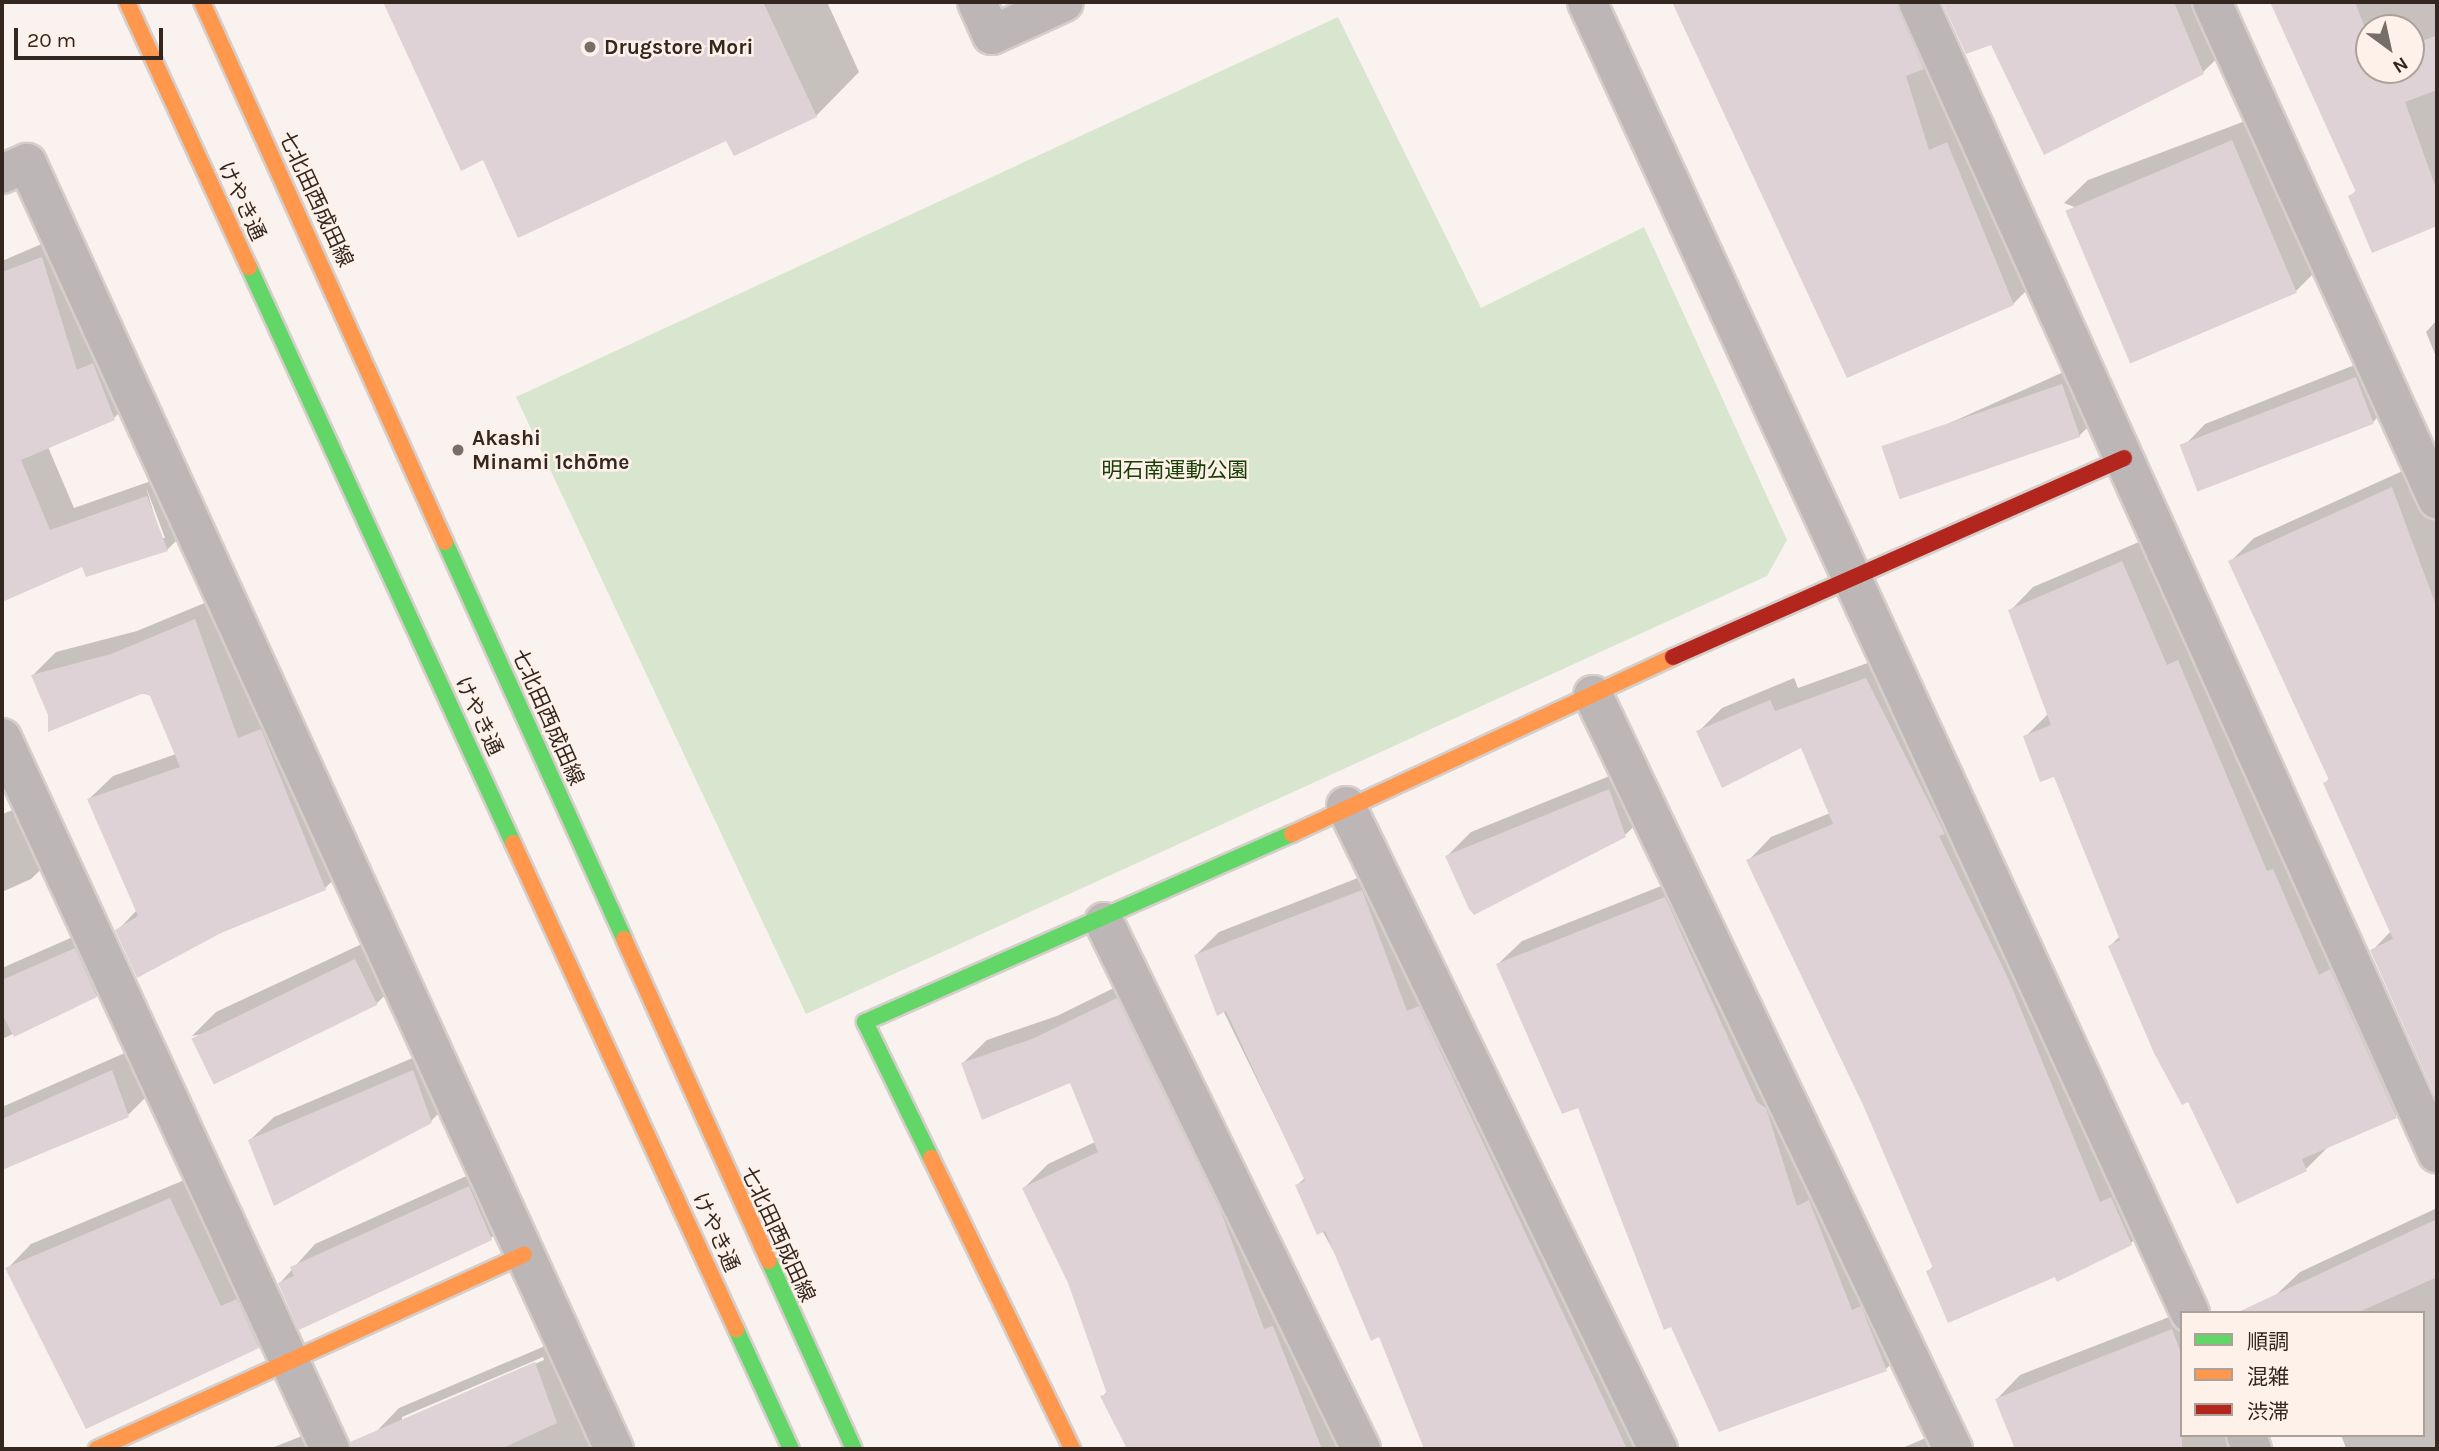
<!DOCTYPE html>
<html>
<head>
<meta charset="utf-8">
<style>
  body { margin:0 }
  #map { position:relative; width:2439px; height:1451px; overflow:hidden; background:#f9f2ee; font-family:Karla,"Noto Sans JP",sans-serif }
  div>[style] { position:absolute }
  [style*='--x'] { left:calc(var(--x)*1px); top:calc(var(--y)*1px); width:calc(var(--w)*1px); rotate:calc(var(--a)*1deg) }
  .green>* { inset:0; background:#d9e6cf }
  .shadow>* { inset:0; background:#0003 }
  .building>* { inset:0; background:#ded2d7; transform-origin:0 0 }
  .roads { filter:drop-shadow(2px 0 #d5ceca) drop-shadow(-2px 0 #d5ceca) drop-shadow(0 2px #d5ceca) drop-shadow(0 -2px #d5ceca) }
  .street>* { height:38px; margin:-19px; padding:0 19px; transform-origin:19px; border-radius:19px; background:#bdb6b6 }
  .fast>* { height:16px; margin:-8px; padding:0 8px; transform-origin:8px; border-radius:8px; background:#63d668 }
  .slow>* { height:16px; margin:-8px; padding:0 8px; transform-origin:8px; border-radius:8px; background:#ff974d }
  .jam>* { height:16px; margin:-8px; padding:0 8px; transform-origin:8px; border-radius:8px; background:#b3261e }
  .dots>* { width:19px; height:19px; translate:-50% -50%; box-sizing:border-box; border:4px solid #fef1e9; border-radius:50% }
  span { translate:-50% -50%; white-space:nowrap; text-align:center; line-height:1.15; -webkit-text-stroke:5px #fef1e9; paint-order:stroke }
  .poi-label { font-size:21px; color:#332720; font-weight:700 }
  .left { translate:0 -50%; text-align:left }
  .street-label { font-size:21px; color:#332720 }
  .park-label { font-size:21px; color:#184006 }
  .frame { position:absolute; inset:0; border:4px solid #332720; pointer-events:none }
  .legend { position:absolute; left:2180px; top:1311px; width:245px; height:126px; box-sizing:border-box; background:#fef1e9; border:2px solid #ada099; margin:0; padding:9px 12px; list-style:none; font-size:21px; color:#332720 }
  .legend li { display:flex; align-items:center; gap:14px; height:35px }
  .legend b { width:35px; border:2px solid #ada099 }
  .north { position:absolute; left:2355px; top:14px; width:70px; height:70px; box-sizing:border-box; background:#fef1e9; border:2px solid #ada099; border-radius:50%; rotate:147deg; font-size:19px; font-weight:700; line-height:28px; text-align:center; color:#332720 }
  .north::after { content:''; display:block; margin:auto; width:24px; height:32px; background:#786e68; clip-path:polygon(50% 0,100% 100%,50% 72%,0 100%) }
  .scale { position:absolute; left:14px; top:28px; width:149px; height:32px; box-sizing:border-box; border:4px solid #332720; border-top:0; padding-left:9px; font-size:21px; line-height:24px; white-space:nowrap; color:#332720; -webkit-text-stroke:5px #fef1e9; paint-order:stroke }
</style>
</head>
<body>
<div id="map">
  <div class="green">
    <i style="clip-path:polygon(1338px 17px,1481px 308px,1644px 227px,1787px 540px,1767px 576px,806px 1014px,516px 397px)"></i>
  </div>
  <div class="shadow">
    <i style="clip-path:polygon(399px 2px,827px 2px,859px 72px,816px 116px,727px 138px,484px 158px,389px 11px)"></i>
    <i style="clip-path:polygon(1674px 2px,1904px 2px,1952px 128px,1971px 120px,2037px 280px,2013px 304px,1848px 376px)"></i>
    <i style="clip-path:polygon(1961px 2px,2192px 2px,2227px 49px,2203px 72px,2044px 152px,1991px 43px,1949px 14px)"></i>
    <i style="clip-path:polygon(evenodd,2272px 2px,2437px 2px,2437px 220px,2373px 251px,2350px 196px,2357px 190px,2272px 2px,2369px 28px,2411px 28px,2411px 70px,2369px 70px,2369px 28px)"></i>
    <i style="clip-path:polygon(2256px 117px,2319px 268px,2296px 291px,2064px 203px,2088px 180px)"></i>
    <i style="clip-path:polygon(evenodd,65px 234px,137px 395px,114px 418px,48px 447px,74px 508px,171px 474px,191px 526px,167px 550px,83px 565px,2px 600px,2px 261px,65px 234px,146px 487px,165px 538px,161px 538px,146px 487px)"></i>
    <i style="clip-path:polygon(2437px 320px,2437px 359px,2426px 332px)"></i>
    <i style="clip-path:polygon(2380px 355px,2396px 398px,2373px 422px,2182px 448px,2205px 424px)"></i>
    <i style="clip-path:polygon(2086px 362px,2103px 412px,2079px 436px,1890px 462px,1914px 439px)"></i>
    <i style="clip-path:polygon(2416px 465px,2437px 523px,2437px 1047px,2419px 1055px,2372px 951px,2391px 931px,2325px 783px,2330px 778px,2230px 562px,2254px 538px)"></i>
    <i style="clip-path:polygon(2146px 539px,2417px 1094px,2393px 1118px,2330px 1145px,2306px 1169px,2238px 1201px,2110px 946px,2120px 936px,2055px 774px,2025px 737px,2049px 713px,2010px 611px,2033px 587px)"></i>
    <i style="clip-path:polygon(219px 597px,349px 865px,325px 888px,221px 932px,117px 931px,137px 910px,89px 799px,113px 776px,176px 754px,151px 695px,33px 675px,56px 652px,137px 631px)"></i>
    <i style="clip-path:polygon(1890px 655px,2154px 1220px,2131px 1243px,1928px 1272px,1934px 1265px,1865px 1105px,1748px 861px,1771px 837px,1830px 813px,1802px 745px,1699px 731px,1722px 708px,1794px 678px,1798px 688px)"></i>
    <i style="clip-path:polygon(1632px 767px,1649px 812px,1625px 835px,1447px 856px,1471px 832px)"></i>
    <i style="clip-path:polygon(16px 809px,55px 856px,31px 879px,2px 892px,2px 814px)"></i>
    <i style="clip-path:polygon(1386px 867px,1661px 1449px,1433px 1449px,1380px 1335px,1297px 1185px,1305px 1178px,1196px 955px,1219px 932px)"></i>
    <i style="clip-path:polygon(1689px 875px,1910px 1346px,1886px 1369px,1816px 1396px,1579px 1106px,1498px 964px,1522px 941px)"></i>
    <i style="clip-path:polygon(98px 926px,120px 972px,96px 996px,2px 1039px,2px 968px)"></i>
    <i style="clip-path:polygon(379px 936px,400px 981px,376px 1004px,192px 1036px,216px 1012px)"></i>
    <i style="clip-path:polygon(1140px 975px,1352px 1449px,1141px 1449px,1102px 1397px,1108px 1391px,1069px 1282px,1024px 1188px,1048px 1164px,1095px 1142px,1071px 1081px,963px 1063px,987px 1040px,1057px 1016px)"></i>
    <i style="clip-path:polygon(136px 1048px,151px 1092px,128px 1115px,2px 1168px,2px 1107px)"></i>
    <i style="clip-path:polygon(436px 1048px,454px 1098px,431px 1121px,250px 1140px,274px 1117px)"></i>
    <i style="clip-path:polygon(493px 1164px,515px 1215px,491px 1238px,280px 1283px,315px 1244px)"></i>
    <i style="clip-path:polygon(194px 1176px,282px 1323px,258px 1347px,8px 1268px,31px 1244px)"></i>
    <i style="clip-path:polygon(2437px 1208px,2437px 1449px,2346px 1448px,2341px 1435px,2423px 1435px,2423px 1313px,2284px 1313px,2276px 1295px,2300px 1272px)"></i>
    <i style="clip-path:polygon(2195px 1307px,2182px 1313px,2182px 1435px,2254px 1435px,2259px 1449px,2017px 1449px,1997px 1399px,2020px 1375px)"></i>
    <i style="clip-path:polygon(evenodd,559px 1340px,598px 1449px,385px 1449px,376px 1432px,399px 1408px,559px 1340px,543px 1357px,544px 1360px,402px 1421px,402px 1417px,543px 1357px)"></i>
    <i style="clip-path:polygon(1949px 1428px,1958px 1449px,1900px 1449px)"></i>
    <i style="clip-path:polygon(307px 1434px,313px 1449px,269px 1449px)"></i>
  </div>
  <div class="building">
    <i style="clip-path:polygon(383px 2px,763px 2px,817px 117px,734px 156px,726px 141px,518px 238px,483px 160px,461px 171px)"></i>
    <i style="clip-path:polygon(1672px 2px,1896px 2px,1924px 69px,1906px 76px,1929px 150px,1947px 142px,2014px 305px,1847px 378px)"></i>
    <i style="clip-path:polygon(1942px 2px,2174px 2px,2204px 74px,2044px 155px,1991px 45px,1966px 54px)"></i>
    <i style="clip-path:polygon(2270px 2px,2355px 2px,2369px 39px,2369px 70px,2411px 70px,2411px 46px,2437px 35px,2437px 90px,2405px 102px,2437px 191px,2437px 226px,2372px 253px,2348px 196px,2356px 192px)"></i>
    <i style="left:2232px;top:140px;width:166px;height:181px;rotate:67deg"></i>
    <i style="clip-path:polygon(42px 257px,77px 370px,93px 363px,115px 420px,21px 460px,50px 530px,147px 496px,168px 551px,86px 577px,82px 567px,2px 602px,2px 272px)"></i>
    <i style="left:2356px;top:377px;width:50px;height:189px;rotate:69deg"></i>
    <i style="left:2062px;top:384px;width:56px;height:191px;rotate:71deg"></i>
    <i style="clip-path:polygon(2392px 487px,2437px 608px,2437px 1100px,2370px 950px,2393px 939px,2323px 783px,2329px 780px,2228px 561px)"></i>
    <i style="clip-path:polygon(2122px 561px,2167px 665px,2178px 660px,2267px 871px,2273px 869px,2319px 975px,2330px 969px,2397px 1118px,2302px 1159px,2307px 1171px,2237px 1204px,2188px 1102px,2182px 1105px,2154px 1053px,2108px 946px,2120px 940px,2054px 777px,2040px 782px,2023px 736px,2051px 725px,2008px 610px)"></i>
    <i style="clip-path:polygon(195px 619px,238px 738px,261px 729px,326px 890px,221px 933px,137px 978px,115px 930px,138px 916px,87px 799px,180px 767px,150px 696px,144px 693px,48px 732px,48px 715px,31px 675px,111px 654px)"></i>
    <i style="clip-path:polygon(1866px 678px,1945px 834px,1939px 836px,2008px 978px,2100px 1202px,2111px 1197px,2132px 1245px,2057px 1282px,2055px 1277px,1948px 1323px,1926px 1271px,1933px 1268px,1863px 1105px,1746px 860px,1833px 824px,1801px 748px,1722px 788px,1696px 731px,1770px 700px,1775px 711px)"></i>
    <i style="clip-path:polygon(1609px 789px,1626px 837px,1474px 915px,1469px 909px,1445px 856px)"></i>
    <i style="clip-path:polygon(1362px 890px,1407px 1011px,1419px 1006px,1627px 1449px,1424px 1449px,1379px 1337px,1371px 1341px,1325px 1231px,1317px 1235px,1295px 1185px,1305px 1181px,1226px 1011px,1217px 1016px,1194px 955px)"></i>
    <i style="clip-path:polygon(1665px 897px,1757px 1102px,1766px 1108px,1797px 1206px,1809px 1200px,1852px 1310px,1861px 1306px,1887px 1371px,1719px 1432px,1671px 1327px,1664px 1330px,1578px 1108px,1562px 1114px,1496px 964px)"></i>
    <i style="clip-path:polygon(75px 948px,97px 997px,14px 1037px,2px 1014px,2px 980px)"></i>
    <i style="left:355px;top:959px;width:51px;height:182px;rotate:64deg"></i>
    <i style="clip-path:polygon(1117px 998px,1220px 1209px,1264px 1329px,1273px 1326px,1322px 1449px,1127px 1449px,1100px 1396px,1107px 1394px,1068px 1283px,1022px 1188px,1098px 1152px,1070px 1083px,982px 1120px,961px 1063px,1032px 1039px)"></i>
    <i style="clip-path:polygon(112px 1070px,129px 1117px,2px 1170px,2px 1119px)"></i>
    <i style="clip-path:polygon(413px 1070px,432px 1123px,274px 1206px,248px 1140px)"></i>
    <i style="clip-path:polygon(469px 1186px,492px 1240px,299px 1330px,278px 1283px,294px 1276px,290px 1267px)"></i>
    <i style="clip-path:polygon(170px 1198px,221px 1306px,237px 1299px,259px 1348px,86px 1429px,5px 1268px)"></i>
    <i style="clip-path:polygon(2437px 1219px,2437px 1277px,2357px 1313px,2236px 1313px)"></i>
    <i style="clip-path:polygon(2172px 1329px,2182px 1356px,2182px 1449px,2015px 1449px,1995px 1399px)"></i>
    <i style="clip-path:polygon(535px 1362px,557px 1423px,501px 1449px,352px 1449px,350px 1442px)"></i>
  </div>
  <div class="roads">
    <div class="street">
      <i style="--x:977;--y:2;--w:36;--a:66"></i>
      <i style="--x:992;--y:35;--w:79;--a:-24.6"></i>
      <i style="--x:1587;--y:2;--w:1443;--a:65.3"></i>
      <i style="--x:1918;--y:2;--w:1263;--a:65.73"></i>
      <i style="--x:2212;--y:2;--w:546;--a:65.64"></i>
      <i style="--x:2;--y:174;--w:27;--a:-24"></i>
      <i style="--x:27;--y:163;--w:1414;--a:65.47"></i>
      <i style="--x:1593;--y:695;--w:836;--a:64.48"></i>
      <i style="--x:2;--y:738;--w:783;--a:65.24"></i>
      <i style="--x:1346;--y:806;--w:715;--a:64.12"></i>
      <i style="--x:1104;--y:922;--w:586;--a:64"></i>
      <i style="--x:2246;--y:1435;--w:15;--a:67"></i>
    </div>
    <div class="fast">
      <i style="--x:249;--y:267;--w:634;--a:65.38"></i>
      <i style="--x:445;--y:542;--w:435;--a:65.7"></i>
      <i style="--x:931;--y:1158;--w:151;--a:-115.9"></i>
      <i style="--x:865;--y:1022;--w:467;--a:-23.8"></i>
      <i style="--x:769;--y:1261;--w:206;--a:65.7"></i>
      <i style="--x:736;--y:1329;--w:132;--a:65.4"></i>
    </div>
    <div class="slow">
      <i style="--x:127;--y:2;--w:292;--a:65.3"></i>
      <i style="--x:202;--y:2;--w:592;--a:65.77"></i>
      <i style="--x:1292;--y:834;--w:420;--a:-24.9"></i>
      <i style="--x:513;--y:843;--w:535;--a:65.35"></i>
      <i style="--x:624;--y:939;--w:353;--a:65.8"></i>
      <i style="--x:931;--y:1158;--w:323;--a:64.1"></i>
      <i style="--x:97;--y:1449;--w:469;--a:-24.5"></i>
    </div>
    <div class="jam">
      <i style="--x:1673;--y:657;--w:493;--a:-23.8"></i>
    </div>
  </div>
  <div class="dots">
    <i style="left:590px;top:47px;background:#786e68"></i>
    <i style="left:458px;top:450px;background:#786e68"></i>
  </div>
  <div class="poi-label">
    <span class="left" style="left:604px;top:47px">Drugstore Mori</span>
    <span class="left" style="left:472px;top:450px">Akashi<br>Minami 1chōme</span>
  </div>
  <div class="street-label">
    <span style="left:316px;top:199px;rotate:65deg">七北田西成田線</span>
    <span style="left:242px;top:201px;rotate:65deg">けやき通</span>
    <span style="left:479px;top:716px;rotate:65deg">けやき通</span>
    <span style="left:548px;top:717px;rotate:66deg">七北田西成田線</span>
    <span style="left:716px;top:1232px;rotate:66deg">けやき通</span>
    <span style="left:778px;top:1234px;rotate:65deg">七北田西成田線</span>
  </div>
  <div class="park-label">
    <span style="left:1175px;top:470px">明石南運動公園</span>
  </div>
  <div class="frame"></div>
  <ul class="legend">
  <li><b style="height:9px;background:#63d668"></b>順調</li>
  <li><b style="height:9px;background:#ff974d"></b>混雑</li>
  <li><b style="height:9px;background:#b3261e"></b>渋滞</li>
  </ul>
  <div class="north">N</div>
  <div class="scale">20 m</div>
</div>
</body>
</html>
